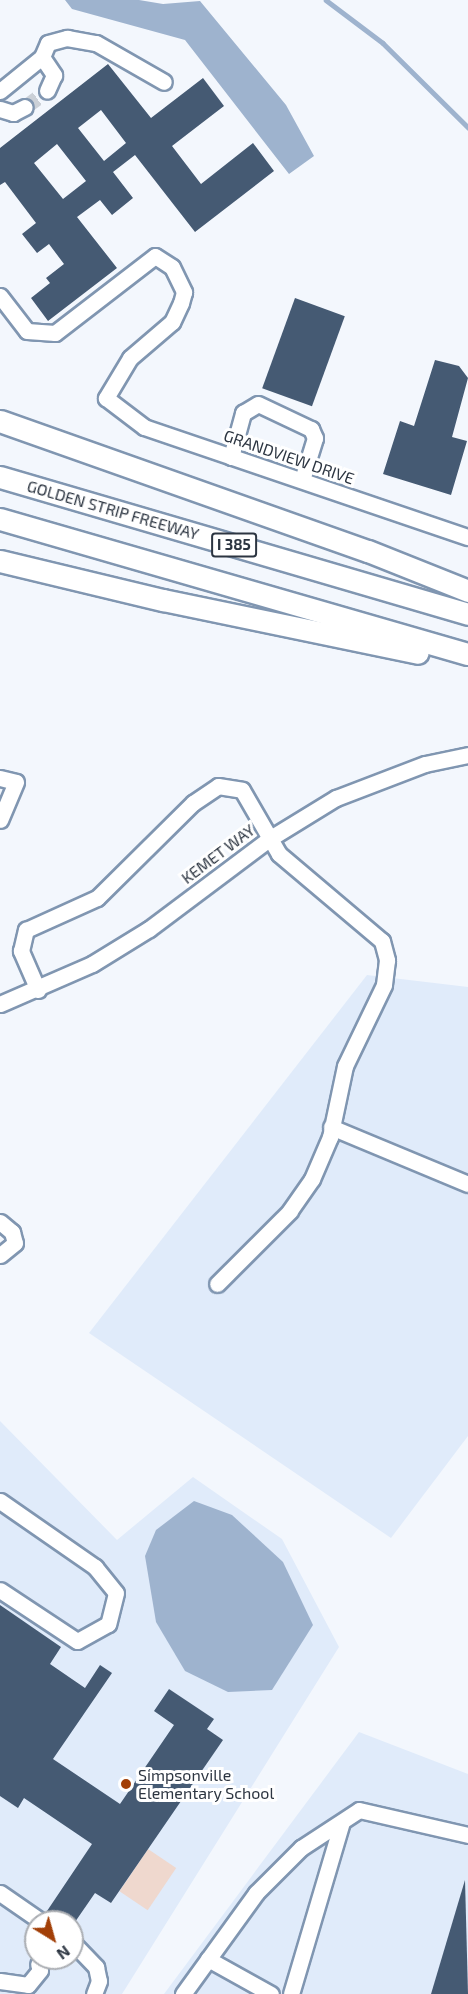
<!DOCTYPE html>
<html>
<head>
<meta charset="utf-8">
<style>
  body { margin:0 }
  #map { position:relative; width:468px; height:1994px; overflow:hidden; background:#f3f7fd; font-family:"Exo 2",sans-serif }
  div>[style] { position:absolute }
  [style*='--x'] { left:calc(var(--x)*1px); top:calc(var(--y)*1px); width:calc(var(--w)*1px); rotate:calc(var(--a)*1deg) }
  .built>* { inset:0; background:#e0ebfa }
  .green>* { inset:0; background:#efd8ce; transform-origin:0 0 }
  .water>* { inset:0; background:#9eb3ce }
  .stream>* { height:4.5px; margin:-2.25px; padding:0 2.25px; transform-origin:2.25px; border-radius:2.25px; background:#9eb3ce }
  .building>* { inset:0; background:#455a73; transform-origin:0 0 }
  .minor-tunnel>* { height:15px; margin-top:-7.5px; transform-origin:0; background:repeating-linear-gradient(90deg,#cbd0d7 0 15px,transparent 0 23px) }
  .roads { filter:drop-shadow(2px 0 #8096b1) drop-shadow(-2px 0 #8096b1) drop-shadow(0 2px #8096b1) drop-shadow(0 -2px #8096b1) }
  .minor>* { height:15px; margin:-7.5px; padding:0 7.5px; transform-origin:7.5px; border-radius:7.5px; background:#fff }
  .highway>* { height:21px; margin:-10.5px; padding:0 10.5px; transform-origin:10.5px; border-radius:10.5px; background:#fff }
  .dots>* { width:16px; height:16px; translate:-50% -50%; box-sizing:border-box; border:3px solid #fff; border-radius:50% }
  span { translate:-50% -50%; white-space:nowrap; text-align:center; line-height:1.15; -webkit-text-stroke:6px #fff; paint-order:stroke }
  .shield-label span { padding:2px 4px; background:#fff; border:2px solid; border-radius:4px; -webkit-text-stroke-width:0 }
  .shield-label { font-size:15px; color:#2c3541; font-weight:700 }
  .street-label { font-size:16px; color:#2c3541 }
  .poi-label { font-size:16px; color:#2c3541 }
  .left { translate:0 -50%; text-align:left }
  .north { position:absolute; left:24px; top:1910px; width:60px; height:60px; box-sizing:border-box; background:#fff; border:2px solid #abaeb3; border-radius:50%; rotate:143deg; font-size:16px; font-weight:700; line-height:24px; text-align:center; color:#2c3541 }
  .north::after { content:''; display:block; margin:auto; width:21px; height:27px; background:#a23f07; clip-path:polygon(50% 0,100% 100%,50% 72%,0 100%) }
</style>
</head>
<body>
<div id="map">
  <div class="built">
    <i style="clip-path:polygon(367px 975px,468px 987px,468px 1436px,391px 1538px,89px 1333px)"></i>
    <i style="clip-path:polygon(evenodd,0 1421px,117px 1540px,193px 1477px,282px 1539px,339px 1647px,122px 1994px,0 1994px,0 1421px,36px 1922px,72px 1922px,72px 1958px,36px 1958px,36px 1922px)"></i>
    <i style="clip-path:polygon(359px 1732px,468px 1774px,468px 1994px,164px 1994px)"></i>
  </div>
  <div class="green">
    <i style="left:148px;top:1849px;width:34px;height:51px;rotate:34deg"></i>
  </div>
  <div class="water">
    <i style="clip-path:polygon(65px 0,139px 0,163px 4px,200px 1px,286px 105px,314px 156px,289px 174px,185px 40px,72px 9px)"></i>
    <i style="clip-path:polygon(194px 1501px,232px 1515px,283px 1562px,313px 1625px,272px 1690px,228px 1692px,185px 1671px,156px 1622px,145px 1556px,156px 1530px)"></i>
  </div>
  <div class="stream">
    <i style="--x:326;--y:0;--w:71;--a:37"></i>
    <i style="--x:383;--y:43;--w:120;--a:44.7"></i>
  </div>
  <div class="building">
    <i style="clip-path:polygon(evenodd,108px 64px,151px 118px,203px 78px,224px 106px,172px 146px,201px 184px,253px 143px,274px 171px,195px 232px,135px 155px,113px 172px,133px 198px,112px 215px,100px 200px,77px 217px,117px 268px,48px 321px,31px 298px,50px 283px,46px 278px,64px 264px,49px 244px,37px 253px,22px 234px,36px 223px,5px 182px,0 185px,0 148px,108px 64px,101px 110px,126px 143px,104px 161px,78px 128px,101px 110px,108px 64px,57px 144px,86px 181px,63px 199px,34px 163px,57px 144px)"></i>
    <i style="left:295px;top:298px;width:53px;height:96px;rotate:20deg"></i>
    <i style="clip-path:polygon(435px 360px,459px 366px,468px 378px,452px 437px,467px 441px,451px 495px,383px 474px,400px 421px,414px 426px)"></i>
    <i style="clip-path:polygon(0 1605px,61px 1647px,50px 1664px,85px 1688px,100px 1665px,112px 1673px,53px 1759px,120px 1804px,174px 1725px,154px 1711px,169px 1689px,214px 1719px,207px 1729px,223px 1740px,111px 1903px,95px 1893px,75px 1922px,63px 1922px,47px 1911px,92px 1844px,24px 1798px,18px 1808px,0 1796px)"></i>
    <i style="clip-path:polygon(465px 1880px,468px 1994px,431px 1994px)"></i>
  </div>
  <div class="minor-tunnel">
    <i style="--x:25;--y:107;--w:27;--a:-36"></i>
  </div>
  <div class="roads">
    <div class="minor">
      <i style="--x:42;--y:57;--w:15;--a:-67"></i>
      <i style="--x:48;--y:43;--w:20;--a:-15"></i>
      <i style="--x:67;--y:38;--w:29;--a:10"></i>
      <i style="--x:96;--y:43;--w:78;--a:29.8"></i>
      <i style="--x:0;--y:91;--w:54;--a:-39"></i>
      <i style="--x:42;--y:57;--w:22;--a:56"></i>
      <i style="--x:54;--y:75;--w:17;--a:114"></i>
      <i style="--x:0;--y:109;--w:14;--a:17"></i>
      <i style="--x:13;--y:113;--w:13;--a:-27"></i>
      <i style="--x:0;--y:296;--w:44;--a:52.4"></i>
      <i style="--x:27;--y:331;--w:28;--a:4"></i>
      <i style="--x:55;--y:333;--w:126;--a:-37.6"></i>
      <i style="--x:155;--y:256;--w:20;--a:33"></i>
      <i style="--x:172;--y:267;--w:28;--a:64"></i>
      <i style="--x:184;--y:292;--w:11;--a:105"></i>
      <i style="--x:181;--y:303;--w:21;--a:115"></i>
      <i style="--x:172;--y:322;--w:55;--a:139.4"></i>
      <i style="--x:130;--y:358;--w:47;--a:121"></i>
      <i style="--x:106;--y:398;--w:48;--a:37.3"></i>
      <i style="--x:144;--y:427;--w:342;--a:18.8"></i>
      <i style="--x:231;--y:457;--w:46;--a:-74.7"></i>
      <i style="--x:243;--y:413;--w:17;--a:-31"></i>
      <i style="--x:258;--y:404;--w:59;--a:25.3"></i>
      <i style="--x:311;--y:429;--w:10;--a:66"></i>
      <i style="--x:315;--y:438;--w:44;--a:107.2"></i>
      <i style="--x:0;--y:778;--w:16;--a:14"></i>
      <i style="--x:16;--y:782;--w:41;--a:112.8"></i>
      <i style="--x:38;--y:990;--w:43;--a:-113.6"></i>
      <i style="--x:21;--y:951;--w:22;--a:-77"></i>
      <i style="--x:26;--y:930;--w:78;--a:-24.3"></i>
      <i style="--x:97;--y:898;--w:135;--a:-44.7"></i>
      <i style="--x:193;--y:803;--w:30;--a:-34"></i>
      <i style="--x:218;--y:786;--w:24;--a:9"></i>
      <i style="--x:242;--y:790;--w:74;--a:60"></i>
      <i style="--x:279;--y:854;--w:135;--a:40.2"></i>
      <i style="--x:382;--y:941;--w:20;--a:75"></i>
      <i style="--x:387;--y:960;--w:25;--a:97"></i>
      <i style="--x:384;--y:985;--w:90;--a:115.7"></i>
      <i style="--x:345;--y:1066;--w:73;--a:101.9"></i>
      <i style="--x:330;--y:1137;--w:46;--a:113.2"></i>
      <i style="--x:312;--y:1179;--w:39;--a:125"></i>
      <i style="--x:290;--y:1211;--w:103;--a:135"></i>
      <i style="--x:0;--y:1004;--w:100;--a:-23.5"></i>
      <i style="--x:92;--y:964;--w:67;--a:-31.6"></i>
      <i style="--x:149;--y:929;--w:150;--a:-36.9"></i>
      <i style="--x:269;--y:839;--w:79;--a:-31.5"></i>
      <i style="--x:336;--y:798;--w:95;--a:-20.9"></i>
      <i style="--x:425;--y:764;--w:44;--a:-11.8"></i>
      <i style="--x:331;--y:1127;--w:148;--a:22.6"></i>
      <i style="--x:0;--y:1222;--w:16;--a:40"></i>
      <i style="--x:12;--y:1232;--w:11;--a:75"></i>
      <i style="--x:15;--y:1243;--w:19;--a:141"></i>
      <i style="--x:0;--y:1501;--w:116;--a:34.8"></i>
      <i style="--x:95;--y:1567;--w:33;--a:51"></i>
      <i style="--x:116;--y:1593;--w:32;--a:104"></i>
      <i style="--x:108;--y:1624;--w:35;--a:151"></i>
      <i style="--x:77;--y:1641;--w:92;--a:-146.5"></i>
      <i style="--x:0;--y:1893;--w:51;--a:34.6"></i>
      <i style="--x:72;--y:1942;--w:35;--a:46"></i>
      <i style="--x:96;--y:1967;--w:14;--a:78"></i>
      <i style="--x:99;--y:1981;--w:14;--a:111"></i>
      <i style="--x:208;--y:1959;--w:72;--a:29.1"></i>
      <i style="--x:0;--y:1981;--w:28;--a:8"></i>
      <i style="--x:28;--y:1985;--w:19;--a:-51"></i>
      <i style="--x:40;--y:1970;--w:6;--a:-108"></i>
      <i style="--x:183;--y:1994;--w:125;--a:-54.1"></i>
      <i style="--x:256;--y:1893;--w:64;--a:-45"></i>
      <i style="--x:301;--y:1848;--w:69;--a:-33.2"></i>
      <i style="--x:359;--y:1810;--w:112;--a:12.9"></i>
      <i style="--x:291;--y:1994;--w:179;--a:-73.5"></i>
    </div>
    <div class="highway">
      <i style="--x:0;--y:421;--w:390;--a:19.5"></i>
      <i style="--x:368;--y:551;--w:108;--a:21.8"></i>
      <i style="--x:0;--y:477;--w:488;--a:16.3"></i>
      <i style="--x:0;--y:519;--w:487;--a:16.1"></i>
      <i style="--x:0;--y:561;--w:168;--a:13.5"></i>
      <i style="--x:163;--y:600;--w:260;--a:11.7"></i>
    </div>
  </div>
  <div class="dots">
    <i style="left:126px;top:1784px;background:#a23f07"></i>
  </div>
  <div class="shield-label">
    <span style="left:234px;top:545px">I 385</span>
  </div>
  <div class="street-label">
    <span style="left:289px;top:457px;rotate:19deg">GRANDVIEW DRIVE</span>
    <span style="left:113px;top:510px;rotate:16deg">GOLDEN STRIP FREEWAY</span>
    <span style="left:218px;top:854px;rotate:-37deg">KEMET WAY</span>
  </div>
  <div class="poi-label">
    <span class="left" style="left:138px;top:1784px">Simpsonville<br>Elementary School</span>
  </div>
  <div class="north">N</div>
</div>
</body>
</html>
